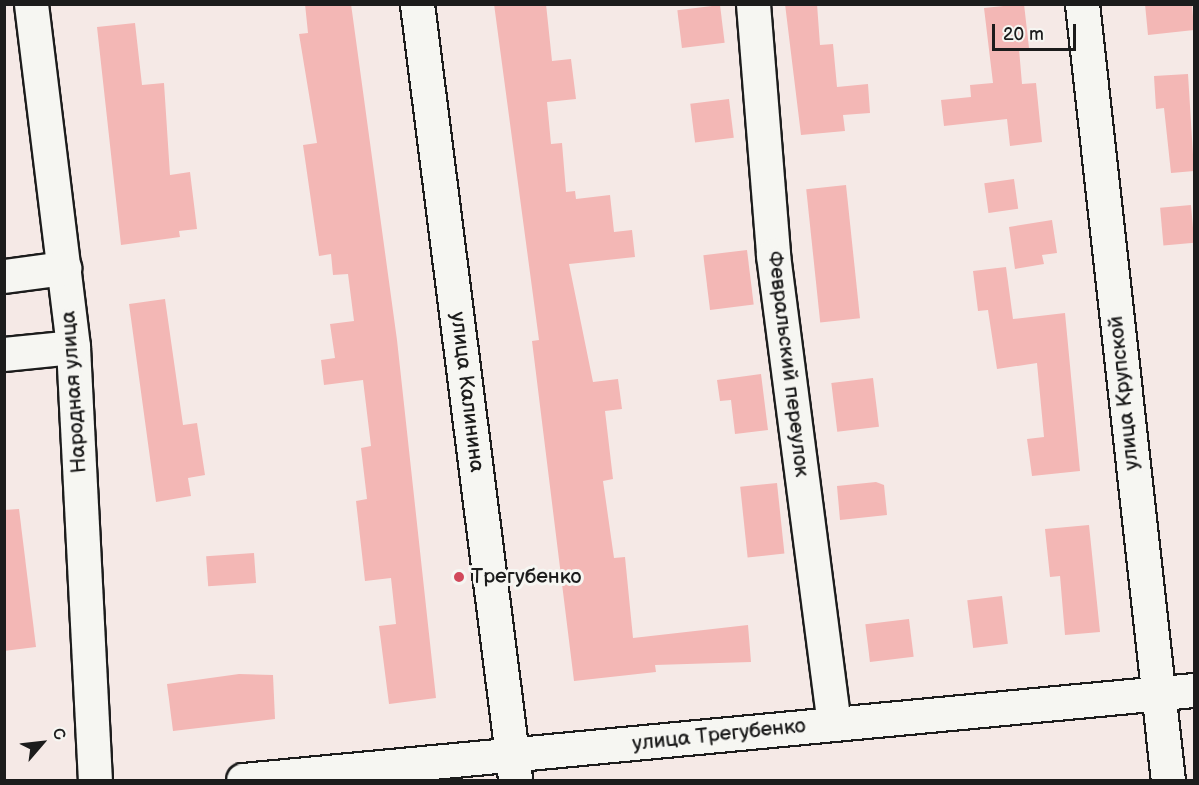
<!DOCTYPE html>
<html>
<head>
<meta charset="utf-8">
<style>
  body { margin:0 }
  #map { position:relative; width:1199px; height:785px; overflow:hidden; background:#f5e9e6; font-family:"Balsamiq Sans",sans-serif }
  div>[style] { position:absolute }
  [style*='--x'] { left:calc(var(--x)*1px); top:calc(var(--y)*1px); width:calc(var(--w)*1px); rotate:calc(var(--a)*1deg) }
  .building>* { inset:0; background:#f3b7b5; transform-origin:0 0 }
  .roads { filter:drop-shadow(2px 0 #1c1c1c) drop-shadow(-2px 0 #1c1c1c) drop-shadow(0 2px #1c1c1c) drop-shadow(0 -2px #1c1c1c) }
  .minor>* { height:33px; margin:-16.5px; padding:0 16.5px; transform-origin:16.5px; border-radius:16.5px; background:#f6f6f2 }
  .dots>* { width:16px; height:16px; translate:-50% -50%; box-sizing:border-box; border:3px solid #f6f6f2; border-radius:50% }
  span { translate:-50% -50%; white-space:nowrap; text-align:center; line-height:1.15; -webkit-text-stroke:6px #f6f6f2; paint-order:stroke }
  .street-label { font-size:21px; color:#1c1c1c }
  .poi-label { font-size:21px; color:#1c1c1c }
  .left { translate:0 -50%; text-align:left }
  .frame { position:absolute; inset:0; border:6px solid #1c1c1c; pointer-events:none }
  .north { position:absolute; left:12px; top:713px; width:60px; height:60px; -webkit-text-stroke:4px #f6f6f2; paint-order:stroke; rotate:62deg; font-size:16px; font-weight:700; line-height:24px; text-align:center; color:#1c1c1c }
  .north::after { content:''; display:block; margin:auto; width:21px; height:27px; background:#1c1c1c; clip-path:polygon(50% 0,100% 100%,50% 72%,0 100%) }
  .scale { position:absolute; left:992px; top:24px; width:84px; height:27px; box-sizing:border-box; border:3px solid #1c1c1c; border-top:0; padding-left:8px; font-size:18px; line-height:21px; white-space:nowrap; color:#1c1c1c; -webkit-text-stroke:4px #f6f6f2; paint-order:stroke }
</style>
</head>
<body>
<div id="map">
  <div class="building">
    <i style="clip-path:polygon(305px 4px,351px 4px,397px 340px,436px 698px,389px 704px,379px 626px,396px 624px,391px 578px,365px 581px,356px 501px,367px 499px,361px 448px,371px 446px,363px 380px,324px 385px,321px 360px,335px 358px,330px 324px,354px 321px,348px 274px,333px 275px,331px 254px,319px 256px,303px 145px,317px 143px,299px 34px,308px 33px)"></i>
    <i style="clip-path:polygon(494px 4px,546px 4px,552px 61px,571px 59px,576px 99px,547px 102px,551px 144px,562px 143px,566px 192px,575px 191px,576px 199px,610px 195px,614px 232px,632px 230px,635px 257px,569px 264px,593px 382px,618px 379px,622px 409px,605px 411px,613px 479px,603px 481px,614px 558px,625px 557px,633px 638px,748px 625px,751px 662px,655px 665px,656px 672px,574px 681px,532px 341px,539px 340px)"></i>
    <i style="clip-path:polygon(785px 4px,817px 4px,820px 45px,833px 44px,837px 87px,868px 84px,870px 113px,843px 115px,845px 131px,801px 135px)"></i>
    <i style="clip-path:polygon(1024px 4px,1029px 48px,1019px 49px,1022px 84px,1036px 83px,1042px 142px,1010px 146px,1007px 119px,944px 126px,941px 100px,971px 97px,970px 85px,993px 83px,984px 8px)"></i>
    <i style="clip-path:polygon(1145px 4px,1192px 4px,1194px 30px,1148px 35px)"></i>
    <i style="left:720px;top:5px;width:38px;height:43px;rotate:83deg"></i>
    <i style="clip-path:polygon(135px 23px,142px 85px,164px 83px,170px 175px,190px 172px,197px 229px,179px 231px,180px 237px,121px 245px,97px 27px)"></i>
    <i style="clip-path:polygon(1188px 74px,1194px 171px,1171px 173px,1164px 108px,1156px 109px,1154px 76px)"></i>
    <i style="left:729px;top:99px;width:39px;height:39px;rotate:83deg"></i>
    <i style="left:1014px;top:179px;width:30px;height:30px;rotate:82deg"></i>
    <i style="left:846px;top:185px;width:134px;height:40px;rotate:84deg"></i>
    <i style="left:1191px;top:205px;width:38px;height:31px;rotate:85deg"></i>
    <i style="clip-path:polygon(1052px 220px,1057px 253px,1042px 255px,1044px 264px,1015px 269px,1009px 227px)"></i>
    <i style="left:747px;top:250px;width:55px;height:44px;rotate:83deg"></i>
    <i style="clip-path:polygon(1006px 267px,1013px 319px,1065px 313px,1080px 471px,1032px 476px,1027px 439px,1044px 437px,1037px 363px,997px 369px,988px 310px,978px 311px,973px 271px)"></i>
    <i style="clip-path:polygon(165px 299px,183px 425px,197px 423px,205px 475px,188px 478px,191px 496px,156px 502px,129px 304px)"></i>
    <i style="clip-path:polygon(761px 374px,768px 430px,735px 434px,731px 400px,720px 401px,717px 380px)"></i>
    <i style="left:873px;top:378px;width:49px;height:42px;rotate:83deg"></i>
    <i style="clip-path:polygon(876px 482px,884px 485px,887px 515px,840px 520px,837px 486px)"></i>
    <i style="left:777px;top:483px;width:71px;height:37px;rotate:84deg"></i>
    <i style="clip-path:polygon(19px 509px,36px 647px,4px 651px,4px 510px)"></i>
    <i style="clip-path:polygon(1089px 525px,1100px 632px,1065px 635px,1060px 576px,1050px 577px,1045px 529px)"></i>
    <i style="left:254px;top:553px;width:30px;height:48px;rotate:86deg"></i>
    <i style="left:1002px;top:596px;width:48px;height:35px;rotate:83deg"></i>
    <i style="left:909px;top:619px;width:38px;height:44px;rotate:83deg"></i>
    <i style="clip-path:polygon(239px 674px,273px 675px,275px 719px,173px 731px,167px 684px)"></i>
  </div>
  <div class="roads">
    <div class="minor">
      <i style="--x:31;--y:4;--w:346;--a:83"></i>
      <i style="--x:73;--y:347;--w:434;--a:87.1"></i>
      <i style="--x:417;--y:4;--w:781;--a:82.79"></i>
      <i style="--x:753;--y:4;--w:252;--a:85.4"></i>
      <i style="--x:773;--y:255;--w:471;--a:82.6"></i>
      <i style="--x:1082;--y:4;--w:781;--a:83.68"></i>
      <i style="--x:4;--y:276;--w:61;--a:-7.6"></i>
      <i style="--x:4;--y:354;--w:69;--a:-5.8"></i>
      <i style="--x:243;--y:780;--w:955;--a:-5.41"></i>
    </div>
  </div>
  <div class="dots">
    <i style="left:459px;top:577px;background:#d1495b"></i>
  </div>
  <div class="street-label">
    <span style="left:788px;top:364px;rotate:83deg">Февральский переулок</span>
    <span style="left:74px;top:392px;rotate:-94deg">Народная улица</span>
    <span style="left:467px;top:392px;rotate:83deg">улица Калинина</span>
    <span style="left:1124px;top:393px;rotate:-96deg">улица Крупской</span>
    <span style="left:719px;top:735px;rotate:-6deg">улица Трегубенко</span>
  </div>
  <div class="poi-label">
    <span class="left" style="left:471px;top:577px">Трегубенко</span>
  </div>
  <div class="frame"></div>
  <div class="north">С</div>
  <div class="scale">20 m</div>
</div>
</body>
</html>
